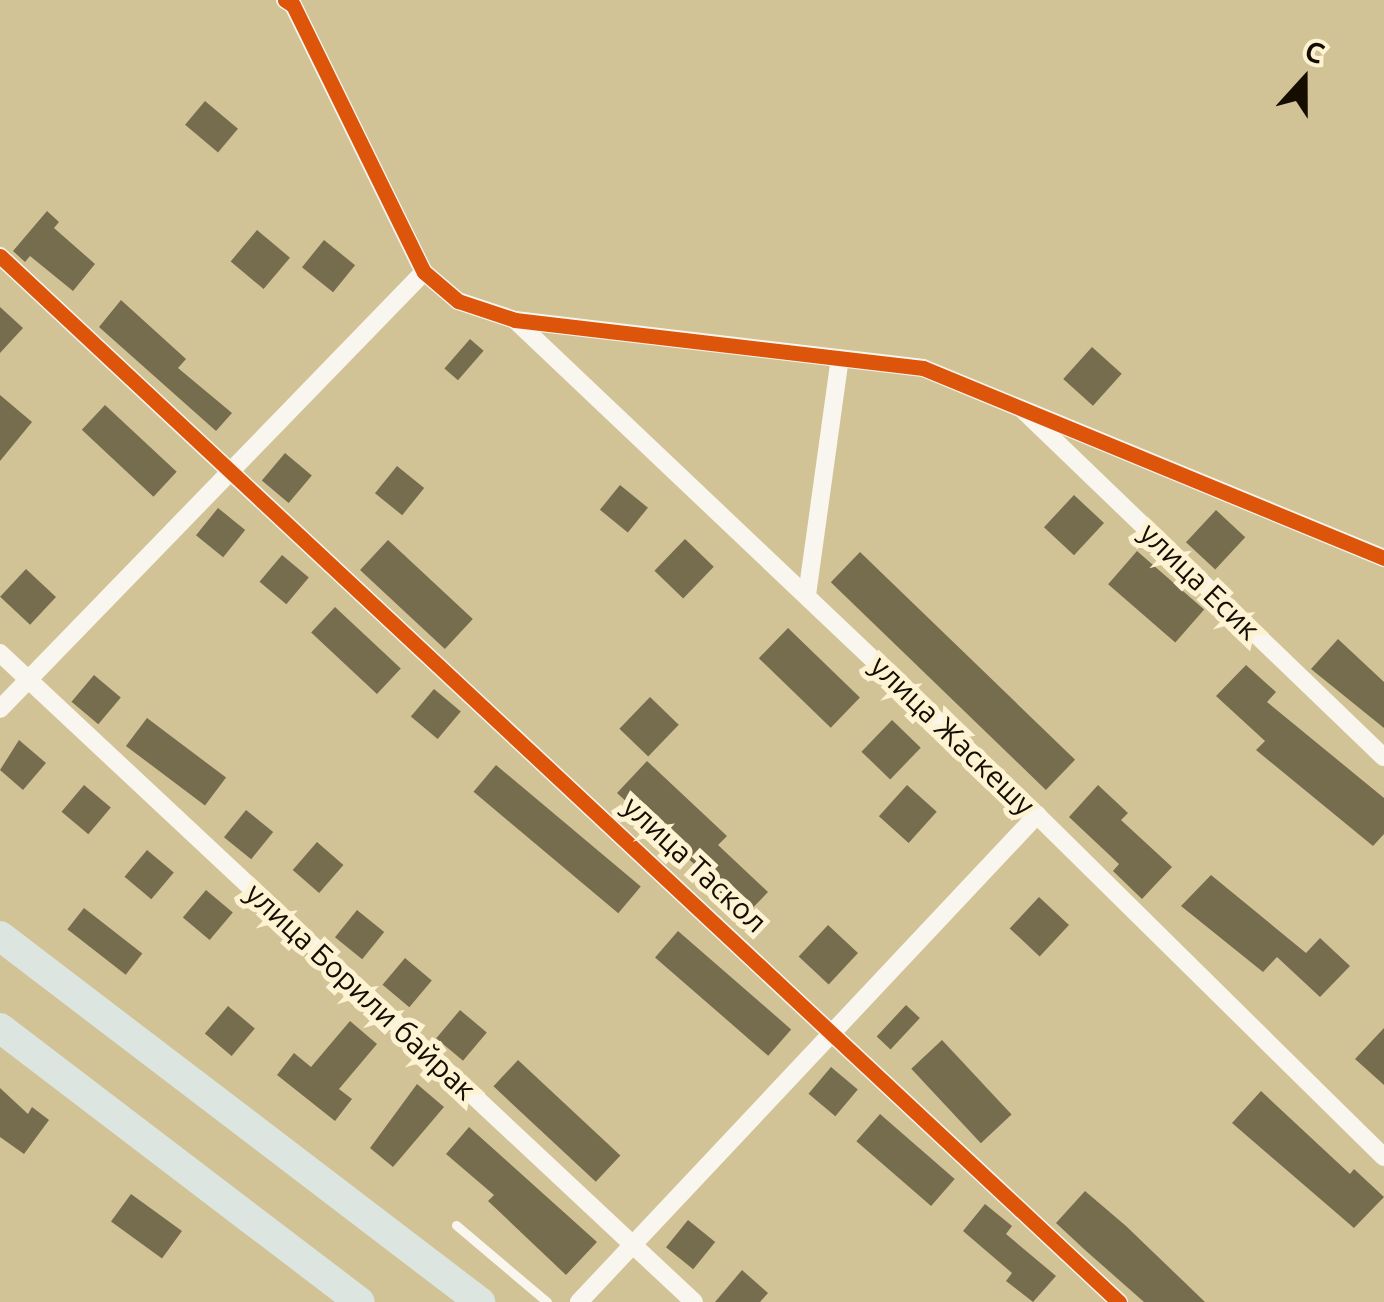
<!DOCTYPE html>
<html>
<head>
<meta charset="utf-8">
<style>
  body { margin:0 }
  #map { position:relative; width:1384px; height:1302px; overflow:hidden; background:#d2c396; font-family:Ubuntu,sans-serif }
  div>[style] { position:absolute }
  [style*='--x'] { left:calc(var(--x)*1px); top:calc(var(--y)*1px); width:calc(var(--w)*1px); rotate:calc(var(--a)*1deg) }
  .building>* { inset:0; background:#766d4f; transform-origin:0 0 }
  .service>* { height:9px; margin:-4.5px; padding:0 4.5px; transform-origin:4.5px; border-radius:4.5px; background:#f8f6ef }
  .minor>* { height:18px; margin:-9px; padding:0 9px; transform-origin:9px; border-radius:9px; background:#f8f6ef }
  .primary>* { height:30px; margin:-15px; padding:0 15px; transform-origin:15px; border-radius:15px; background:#dde5e0 }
  .cycleway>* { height:15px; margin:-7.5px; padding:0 7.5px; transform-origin:7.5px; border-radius:7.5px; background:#dd550b }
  span { translate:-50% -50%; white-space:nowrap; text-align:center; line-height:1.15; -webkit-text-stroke:10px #fdf3d3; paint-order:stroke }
  .street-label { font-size:30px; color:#150d00 }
  .north { position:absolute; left:1254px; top:30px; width:100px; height:100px; -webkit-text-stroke:8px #fdf3d3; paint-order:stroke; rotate:21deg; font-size:28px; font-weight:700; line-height:40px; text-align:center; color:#150d00 }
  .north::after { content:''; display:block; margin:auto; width:35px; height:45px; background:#150d00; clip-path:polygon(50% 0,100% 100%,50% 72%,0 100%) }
</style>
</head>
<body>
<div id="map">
  <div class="building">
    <i style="left:205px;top:101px;width:43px;height:31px;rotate:40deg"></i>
    <i style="clip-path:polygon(47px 211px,59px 222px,54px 228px,95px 264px,73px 291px,30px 256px,25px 262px,13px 251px)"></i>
    <i style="left:257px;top:230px;width:43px;height:41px;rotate:40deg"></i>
    <i style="left:324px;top:240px;width:40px;height:35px;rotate:39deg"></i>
    <i style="clip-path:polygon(121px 300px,186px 359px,178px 368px,232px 413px,216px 431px,99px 327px)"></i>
    <i style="clip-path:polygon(0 307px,23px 328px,0 353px)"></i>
    <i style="left:470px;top:339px;width:18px;height:39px;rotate:41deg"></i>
    <i style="left:1092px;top:347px;width:40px;height:43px;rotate:42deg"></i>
    <i style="clip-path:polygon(0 395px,32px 422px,0 461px)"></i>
    <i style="left:105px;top:405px;width:98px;height:34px;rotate:43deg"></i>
    <i style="left:285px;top:453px;width:35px;height:36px;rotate:40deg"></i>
    <i style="left:397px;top:466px;width:35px;height:35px;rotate:39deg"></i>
    <i style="left:620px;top:485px;width:36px;height:32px;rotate:39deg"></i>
    <i style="left:1074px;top:495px;width:41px;height:44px;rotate:43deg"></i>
    <i style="left:218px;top:508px;width:35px;height:35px;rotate:39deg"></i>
    <i style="left:1216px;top:510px;width:40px;height:44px;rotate:43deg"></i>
    <i style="left:685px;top:539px;width:40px;height:44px;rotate:44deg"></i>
    <i style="left:388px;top:540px;width:116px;height:41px;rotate:43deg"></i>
    <i style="left:1137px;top:551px;width:89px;height:44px;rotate:41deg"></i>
    <i style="left:860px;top:552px;width:299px;height:42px;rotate:44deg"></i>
    <i style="left:282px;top:555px;width:35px;height:35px;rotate:40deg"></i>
    <i style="left:26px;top:569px;width:41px;height:38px;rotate:43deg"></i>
    <i style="left:335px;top:607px;width:90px;height:35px;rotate:43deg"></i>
    <i style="left:788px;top:628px;width:100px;height:42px;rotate:44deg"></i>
    <i style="clip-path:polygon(1338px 639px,1384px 682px,1384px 728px,1311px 669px)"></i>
    <i style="clip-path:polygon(1246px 665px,1276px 692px,1267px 702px,1384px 798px,1384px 834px,1373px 846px,1256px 750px,1265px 741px,1216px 696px)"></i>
    <i style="left:94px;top:675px;width:35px;height:35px;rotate:40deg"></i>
    <i style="left:434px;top:689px;width:35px;height:36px;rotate:40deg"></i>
    <i style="left:650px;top:697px;width:40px;height:44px;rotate:44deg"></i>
    <i style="left:147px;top:718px;width:99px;height:35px;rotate:37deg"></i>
    <i style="left:892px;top:720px;width:40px;height:44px;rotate:44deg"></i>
    <i style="clip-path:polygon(19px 740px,46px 763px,23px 790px,0 770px)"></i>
    <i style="clip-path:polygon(647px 761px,727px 836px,718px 845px,768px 892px,738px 923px,709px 896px,718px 886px,617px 793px)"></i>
    <i style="left:496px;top:765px;width:189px;height:35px;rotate:40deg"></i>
    <i style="left:84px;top:785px;width:35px;height:35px;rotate:40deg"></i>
    <i style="left:907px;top:785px;width:40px;height:42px;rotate:42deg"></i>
    <i style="clip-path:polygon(1098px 785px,1128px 813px,1121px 820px,1172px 867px,1142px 899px,1113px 871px,1119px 864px,1069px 817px)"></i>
    <i style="left:246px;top:810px;width:35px;height:35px;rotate:39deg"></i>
    <i style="left:317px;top:842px;width:35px;height:37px;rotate:41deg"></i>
    <i style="left:147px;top:850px;width:35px;height:35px;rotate:40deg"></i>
    <i style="clip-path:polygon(1211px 875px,1306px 953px,1320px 938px,1350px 966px,1320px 997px,1277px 957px,1263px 972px,1181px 906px)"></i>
    <i style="left:206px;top:890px;width:35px;height:36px;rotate:40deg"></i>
    <i style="left:1039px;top:897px;width:41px;height:43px;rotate:43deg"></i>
    <i style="left:84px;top:908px;width:74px;height:27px;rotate:38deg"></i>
    <i style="left:357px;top:910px;width:35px;height:35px;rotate:39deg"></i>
    <i style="left:828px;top:925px;width:41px;height:43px;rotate:43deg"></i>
    <i style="left:678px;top:931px;width:150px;height:35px;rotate:41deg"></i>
    <i style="left:405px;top:958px;width:35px;height:35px;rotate:40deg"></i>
    <i style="left:906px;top:1005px;width:19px;height:43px;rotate:43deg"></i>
    <i style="left:228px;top:1006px;width:35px;height:36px;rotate:40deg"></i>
    <i style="left:460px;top:1010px;width:35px;height:37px;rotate:40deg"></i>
    <i style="clip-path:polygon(350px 1021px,377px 1044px,339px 1089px,352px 1099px,335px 1121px,277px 1075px,294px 1053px,311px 1067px)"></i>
    <i style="clip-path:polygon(1384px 1028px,1384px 1085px,1355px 1059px)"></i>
    <i style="left:942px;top:1040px;width:102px;height:42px;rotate:47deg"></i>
    <i style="left:518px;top:1060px;width:140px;height:36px;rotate:43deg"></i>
    <i style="left:831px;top:1067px;width:35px;height:35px;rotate:40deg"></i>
    <i style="clip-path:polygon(417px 1084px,444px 1107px,393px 1167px,370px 1148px)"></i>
    <i style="clip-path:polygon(0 1088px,28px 1114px,32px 1107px,49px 1120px,24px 1154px,0 1137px)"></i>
    <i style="clip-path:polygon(1261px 1091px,1350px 1174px,1354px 1169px,1384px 1197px,1354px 1228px,1232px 1123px)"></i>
    <i style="left:880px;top:1114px;width:99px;height:36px;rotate:41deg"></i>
    <i style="clip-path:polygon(469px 1127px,597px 1242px,566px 1275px,488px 1201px,494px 1195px,446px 1154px)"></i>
    <i style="clip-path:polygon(1085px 1191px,1126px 1226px,1205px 1302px,1144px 1302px,1085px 1250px,1056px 1223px)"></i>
    <i style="left:131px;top:1194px;width:63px;height:34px;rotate:36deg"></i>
    <i style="clip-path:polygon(985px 1204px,1012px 1226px,1006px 1234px,1056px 1276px,1033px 1302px,1006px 1281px,1012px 1273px,963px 1231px)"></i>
    <i style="left:688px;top:1220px;width:35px;height:35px;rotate:39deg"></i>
    <i style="clip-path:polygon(742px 1270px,768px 1293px,760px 1302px,715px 1302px)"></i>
  </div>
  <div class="service">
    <i style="--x:456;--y:1225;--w:119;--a:40.2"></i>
  </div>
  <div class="minor">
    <i style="--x:285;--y:0;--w:9;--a:32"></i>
    <i style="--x:293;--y:5;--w:297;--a:63.9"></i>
    <i style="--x:424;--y:272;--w:45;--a:40.5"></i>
    <i style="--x:458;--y:301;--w:60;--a:18.4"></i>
    <i style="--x:515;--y:320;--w:411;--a:6.7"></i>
    <i style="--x:923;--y:368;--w:499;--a:22.4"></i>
    <i style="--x:0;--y:256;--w:1532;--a:43.07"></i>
    <i style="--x:515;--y:320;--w:719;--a:43.48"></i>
    <i style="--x:1037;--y:815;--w:487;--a:44.6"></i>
    <i style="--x:1024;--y:411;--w:499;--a:43.9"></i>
    <i style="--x:807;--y:595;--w:239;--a:-82.1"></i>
    <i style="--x:0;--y:653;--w:950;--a:43.08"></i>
    <i style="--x:0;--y:709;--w:609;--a:-45.87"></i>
    <i style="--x:579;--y:1302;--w:669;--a:-46.76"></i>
  </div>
  <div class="primary">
    <i style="--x:0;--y:936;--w:604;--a:37.33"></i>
    <i style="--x:0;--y:1028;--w:452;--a:37.3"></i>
  </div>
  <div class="cycleway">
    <i style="--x:285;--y:0;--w:9;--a:32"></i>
    <i style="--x:293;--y:5;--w:297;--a:63.9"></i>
    <i style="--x:424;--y:272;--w:45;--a:40.5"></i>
    <i style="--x:458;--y:301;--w:60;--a:18.4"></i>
    <i style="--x:515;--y:320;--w:411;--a:6.7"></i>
    <i style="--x:923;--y:368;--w:499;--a:22.4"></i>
    <i style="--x:0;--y:256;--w:1532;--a:43.07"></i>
  </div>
  <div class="street-label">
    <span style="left:1200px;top:581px;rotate:44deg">улица Есик</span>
    <span style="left:953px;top:735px;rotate:44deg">улица Жаскешу</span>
    <span style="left:695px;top:864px;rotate:43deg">улица Таскол</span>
    <span style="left:361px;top:991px;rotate:43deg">улица Борили байрак</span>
  </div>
  <div class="north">С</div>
</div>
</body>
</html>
